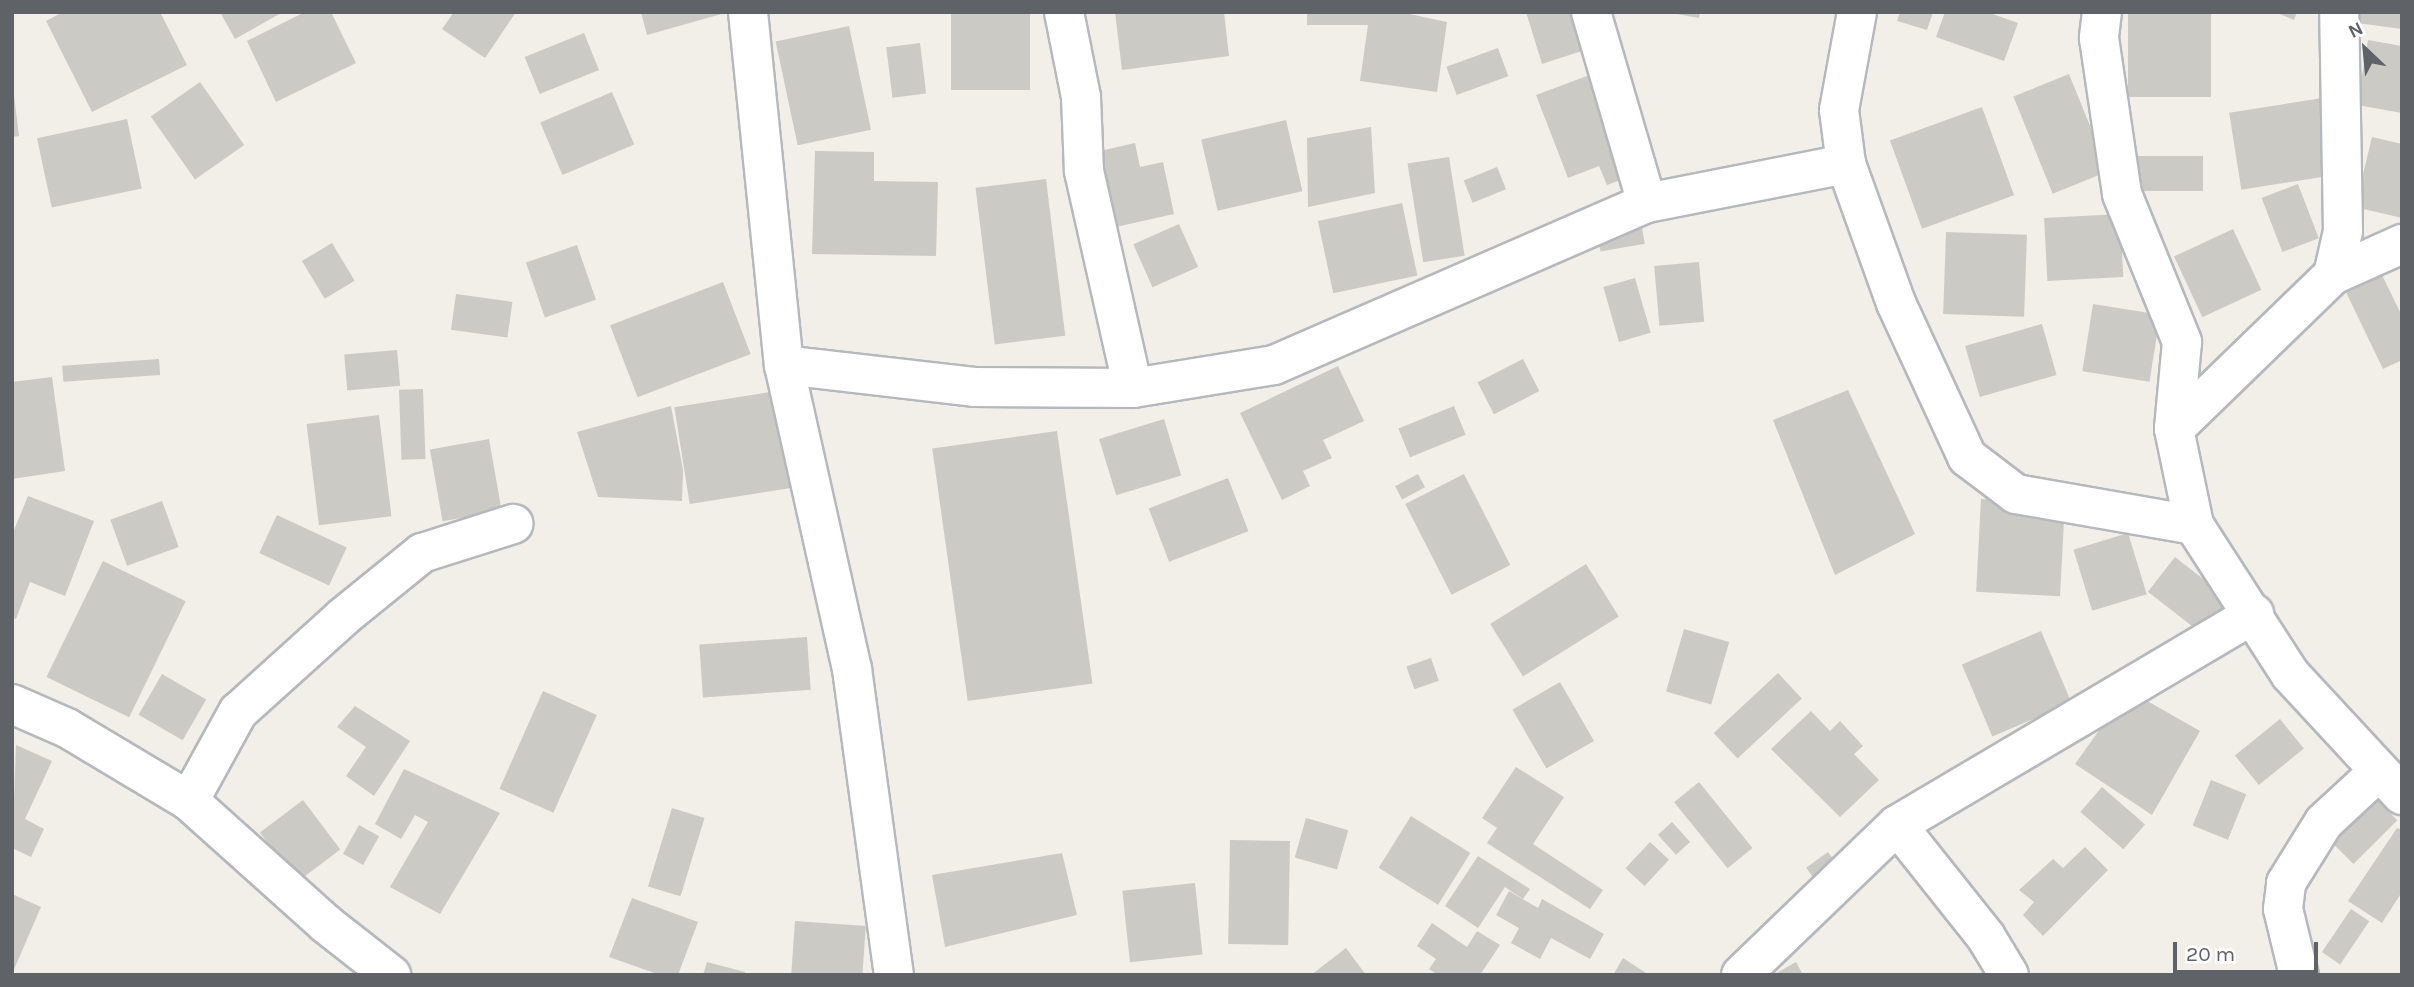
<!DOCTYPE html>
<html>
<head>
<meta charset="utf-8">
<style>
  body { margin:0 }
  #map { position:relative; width:2414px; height:987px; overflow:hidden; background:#f1efe8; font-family:Karla,sans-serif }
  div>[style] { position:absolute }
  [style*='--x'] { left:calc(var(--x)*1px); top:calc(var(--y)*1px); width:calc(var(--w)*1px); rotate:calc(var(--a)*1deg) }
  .building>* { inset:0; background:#cccac5; transform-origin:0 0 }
  .roads { filter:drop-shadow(2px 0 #b5b8bc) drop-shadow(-2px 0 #b5b8bc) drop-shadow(0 2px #b5b8bc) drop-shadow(0 -2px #b5b8bc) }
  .street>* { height:38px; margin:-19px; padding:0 19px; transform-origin:19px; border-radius:19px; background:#fff }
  span { translate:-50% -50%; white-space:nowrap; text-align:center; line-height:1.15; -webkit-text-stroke:5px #fff; paint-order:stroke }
  .frame { position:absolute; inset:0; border:14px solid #5f6368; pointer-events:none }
  .north { position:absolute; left:2330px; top:14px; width:70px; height:70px; -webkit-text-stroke:5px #fff; paint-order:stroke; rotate:334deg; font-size:19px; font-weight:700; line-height:28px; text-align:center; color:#5f6368 }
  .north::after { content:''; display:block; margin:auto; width:24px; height:32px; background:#5f6368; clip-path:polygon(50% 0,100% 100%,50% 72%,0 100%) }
  .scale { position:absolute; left:2173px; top:942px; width:145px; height:32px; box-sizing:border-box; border:4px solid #5f6368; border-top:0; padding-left:9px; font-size:21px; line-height:24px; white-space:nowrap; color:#5f6368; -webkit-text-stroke:5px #fff; paint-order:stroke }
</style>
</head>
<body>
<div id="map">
  <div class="building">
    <i style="clip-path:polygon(63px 12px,160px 12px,187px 65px,92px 112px,46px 21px)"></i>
    <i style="clip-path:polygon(220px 12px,283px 12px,235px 39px)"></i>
    <i style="clip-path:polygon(305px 12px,331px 12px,356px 63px,276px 102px,247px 41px)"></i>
    <i style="clip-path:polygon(454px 12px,516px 12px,485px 58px,442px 29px)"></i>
    <i style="clip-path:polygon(641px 12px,725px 12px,725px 13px,647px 35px)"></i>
    <i style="left:951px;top:12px;width:79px;height:78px"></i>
    <i style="clip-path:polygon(1115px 12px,1224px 12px,1229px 56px,1122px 70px)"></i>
    <i style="clip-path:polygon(1307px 12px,1400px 12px,1447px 22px,1437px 92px,1360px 81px,1368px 25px,1307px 25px)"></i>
    <i style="clip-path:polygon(1526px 12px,1583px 12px,1594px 47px,1542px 64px)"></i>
    <i style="clip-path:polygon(1666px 12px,1700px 12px,1699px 18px)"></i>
    <i style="clip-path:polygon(1900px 12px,1933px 12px,1927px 30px,1897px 21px)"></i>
    <i style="clip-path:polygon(1945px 12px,1987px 12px,2018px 23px,2004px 61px,1936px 37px)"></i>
    <i style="left:2128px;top:12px;width:83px;height:85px"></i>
    <i style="clip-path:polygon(2275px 12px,2297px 12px,2294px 20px)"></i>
    <i style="clip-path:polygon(2359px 12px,2402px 12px,2402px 29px,2357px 23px)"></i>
    <i style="left:849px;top:26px;width:106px;height:75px;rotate:78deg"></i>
    <i style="left:584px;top:33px;width:40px;height:64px;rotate:68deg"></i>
    <i style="clip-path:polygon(2368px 40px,2402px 46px,2402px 113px,2357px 105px)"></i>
    <i style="left:920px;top:43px;width:51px;height:34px;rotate:83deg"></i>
    <i style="left:1498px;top:48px;width:30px;height:55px;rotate:70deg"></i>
    <i style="clip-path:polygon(1595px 73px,1634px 175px,1607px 185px,1599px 166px,1568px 178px,1536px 95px)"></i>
    <i style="left:2069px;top:74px;width:105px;height:60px;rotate:68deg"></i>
    <i style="clip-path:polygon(12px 79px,19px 136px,12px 137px)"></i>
    <i style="left:200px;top:82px;width:77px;height:60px;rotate:55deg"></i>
    <i style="left:612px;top:92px;width:57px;height:78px;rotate:67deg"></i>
    <i style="left:2322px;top:98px;width:78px;height:94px;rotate:81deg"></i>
    <i style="left:1982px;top:107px;width:94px;height:98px;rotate:70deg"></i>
    <i style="left:127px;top:119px;width:71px;height:92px;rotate:78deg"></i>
    <i style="left:1286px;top:120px;width:73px;height:87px;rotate:77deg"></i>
    <i style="clip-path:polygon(1371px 127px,1375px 193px,1308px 207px,1307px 138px)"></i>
    <i style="clip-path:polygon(2372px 137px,2402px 144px,2402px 218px,2355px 207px)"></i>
    <i style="clip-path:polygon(1135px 143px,1140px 167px,1163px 162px,1174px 214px,1116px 227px,1100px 151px)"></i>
    <i style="clip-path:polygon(815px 151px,874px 152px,874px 181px,938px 182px,936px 256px,812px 254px)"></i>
    <i style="left:2203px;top:156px;width:35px;height:67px;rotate:90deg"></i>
    <i style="left:1449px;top:157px;width:100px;height:42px;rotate:81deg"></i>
    <i style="left:1497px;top:167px;width:24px;height:36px;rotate:68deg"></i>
    <i style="left:1046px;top:179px;width:158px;height:71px;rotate:83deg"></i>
    <i style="left:2298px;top:184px;width:58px;height:39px;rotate:69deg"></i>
    <i style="left:1402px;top:203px;width:74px;height:86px;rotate:78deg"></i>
    <i style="left:2120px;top:214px;width:63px;height:76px;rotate:87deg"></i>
    <i style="left:1641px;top:222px;width:22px;height:45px;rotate:80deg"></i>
    <i style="left:1179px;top:224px;width:47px;height:50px;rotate:66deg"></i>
    <i style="left:2233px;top:229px;width:67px;height:65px;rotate:65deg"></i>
    <i style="left:1946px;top:232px;width:81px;height:82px;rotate:2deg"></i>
    <i style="left:332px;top:243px;width:44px;height:35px;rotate:59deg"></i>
    <i style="left:577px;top:245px;width:58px;height:54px;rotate:71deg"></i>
    <i style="left:1699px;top:262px;width:60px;height:45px;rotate:85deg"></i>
    <i style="clip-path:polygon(2379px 269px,2402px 316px,2402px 360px,2383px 369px,2343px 286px)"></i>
    <i style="left:1635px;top:278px;width:57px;height:33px;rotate:74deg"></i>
    <i style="left:723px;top:282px;width:77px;height:121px;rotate:69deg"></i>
    <i style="left:456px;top:294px;width:57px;height:36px;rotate:8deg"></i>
    <i style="left:2093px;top:304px;width:68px;height:68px;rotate:9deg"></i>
    <i style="left:2042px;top:324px;width:53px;height:80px;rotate:74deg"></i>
    <i style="left:397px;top:350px;width:36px;height:53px;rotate:85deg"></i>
    <i style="left:159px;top:359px;width:16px;height:97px;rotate:86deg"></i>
    <i style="left:1523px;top:359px;width:36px;height:51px;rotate:63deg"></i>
    <i style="clip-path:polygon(1338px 366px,1364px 421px,1323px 440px,1332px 458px,1303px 471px,1310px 486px,1282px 500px,1240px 413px)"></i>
    <i style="clip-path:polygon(52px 377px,65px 471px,12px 479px,12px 382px)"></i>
    <i style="left:423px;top:389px;width:70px;height:24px;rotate:88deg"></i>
    <i style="left:783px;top:390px;width:98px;height:110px;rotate:81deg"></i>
    <i style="clip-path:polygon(1848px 390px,1915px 534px,1835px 575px,1773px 420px)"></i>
    <i style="clip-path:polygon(671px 406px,683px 470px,682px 501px,598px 497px,577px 432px)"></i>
    <i style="left:1454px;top:406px;width:31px;height:60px;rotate:68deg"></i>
    <i style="left:379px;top:415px;width:102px;height:73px;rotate:83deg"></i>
    <i style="left:1164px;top:419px;width:59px;height:68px;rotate:73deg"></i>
    <i style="left:1057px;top:431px;width:255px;height:126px;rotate:82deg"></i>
    <i style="left:489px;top:439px;width:73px;height:60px;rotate:80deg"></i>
    <i style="left:1418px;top:474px;width:15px;height:26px;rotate:62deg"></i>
    <i style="left:1464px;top:474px;width:102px;height:66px;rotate:63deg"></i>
    <i style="left:1228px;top:478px;width:57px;height:85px;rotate:69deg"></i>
    <i style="clip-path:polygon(28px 496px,94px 521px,65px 596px,30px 582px,16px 619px,12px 618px,12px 535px)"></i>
    <i style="left:1981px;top:499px;width:84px;height:93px;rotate:3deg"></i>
    <i style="left:162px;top:501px;width:49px;height:55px;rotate:70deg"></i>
    <i style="left:277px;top:515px;width:77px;height:42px;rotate:25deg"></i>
    <i style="left:2128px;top:533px;width:64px;height:57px;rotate:73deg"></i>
    <i style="left:2175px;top:557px;width:75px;height:44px;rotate:38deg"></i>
    <i style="left:103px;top:561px;width:92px;height:129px;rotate:26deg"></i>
    <i style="left:1586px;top:564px;width:62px;height:113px;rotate:58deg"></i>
    <i style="left:1684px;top:629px;width:47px;height:65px;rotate:16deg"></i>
    <i style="left:2041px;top:631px;width:78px;height:86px;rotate:67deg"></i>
    <i style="left:807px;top:637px;width:53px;height:108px;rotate:86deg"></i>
    <i style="left:1431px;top:658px;width:24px;height:26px;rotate:71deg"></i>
    <i style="left:1778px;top:673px;width:35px;height:88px;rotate:47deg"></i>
    <i style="left:162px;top:674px;width:51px;height:47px;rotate:30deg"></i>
    <i style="left:1560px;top:682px;width:68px;height:55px;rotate:60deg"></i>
    <i style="clip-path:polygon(2128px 690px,2200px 731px,2152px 815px,2075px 764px)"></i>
    <i style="left:543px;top:691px;width:59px;height:107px;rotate:24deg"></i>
    <i style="clip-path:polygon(355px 706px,410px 741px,374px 796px,346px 776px,366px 747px,337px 727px)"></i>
    <i style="clip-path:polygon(1811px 711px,1830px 731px,1840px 721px,1863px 746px,1854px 754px,1879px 780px,1840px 817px,1771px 749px)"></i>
    <i style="left:2280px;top:719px;width:38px;height:58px;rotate:51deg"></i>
    <i style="clip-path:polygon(16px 745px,52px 761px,25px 819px,44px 829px,31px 857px,12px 848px)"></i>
    <i style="clip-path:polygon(1516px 767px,1564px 797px,1533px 844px,1603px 890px,1590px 909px,1487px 843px,1497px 828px,1482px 818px)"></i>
    <i style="clip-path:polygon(404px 769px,500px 813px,440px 914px,390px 887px,428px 822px,415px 815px,401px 839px,375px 824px)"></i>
    <i style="left:2211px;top:780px;width:38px;height:49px;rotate:22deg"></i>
    <i style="left:1699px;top:782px;width:85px;height:32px;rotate:51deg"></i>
    <i style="left:2102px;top:787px;width:57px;height:33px;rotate:41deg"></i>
    <i style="left:2369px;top:792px;width:40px;height:62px;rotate:45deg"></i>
    <i style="left:303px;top:800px;width:62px;height:54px;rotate:53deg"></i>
    <i style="left:672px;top:808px;width:34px;height:82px;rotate:17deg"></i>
    <i style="left:1411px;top:816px;width:70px;height:61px;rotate:32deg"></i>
    <i style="left:1306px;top:818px;width:44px;height:41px;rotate:16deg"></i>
    <i style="left:1672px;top:822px;width:27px;height:19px;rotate:48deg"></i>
    <i style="left:359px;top:825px;width:23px;height:33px;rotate:29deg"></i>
    <i style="clip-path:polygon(2397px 828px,2402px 830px,2402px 892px,2382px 923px,2348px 901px)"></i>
    <i style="left:1230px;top:840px;width:60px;height:104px;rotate:1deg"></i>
    <i style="left:1650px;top:842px;width:26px;height:36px;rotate:43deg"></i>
    <i style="clip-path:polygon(2085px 847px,2108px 870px,2043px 936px,2023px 915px,2034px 902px,2019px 890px,2053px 859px,2063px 868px)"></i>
    <i style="left:1828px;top:852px;width:29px;height:27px;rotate:54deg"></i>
    <i style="clip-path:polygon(1062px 853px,1077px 915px,945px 947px,932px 875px)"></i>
    <i style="clip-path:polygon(1478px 856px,1530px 889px,1523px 899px,1505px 887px,1478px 928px,1445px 906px)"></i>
    <i style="left:1195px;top:883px;width:72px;height:73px;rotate:84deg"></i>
    <i style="clip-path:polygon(1509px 891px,1538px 908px,1542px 899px,1604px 934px,1590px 959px,1551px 938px,1540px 959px,1511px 943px,1519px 928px,1496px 915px)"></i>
    <i style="clip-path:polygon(12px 894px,41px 907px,12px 974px)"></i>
    <i style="clip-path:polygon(632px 898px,698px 922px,678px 975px,660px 975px,609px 957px)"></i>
    <i style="left:2351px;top:909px;width:22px;height:52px;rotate:34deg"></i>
    <i style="left:795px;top:921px;width:71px;height:54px;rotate:4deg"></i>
    <i style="clip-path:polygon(1432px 923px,1467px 947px,1477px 931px,1500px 945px,1480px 975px,1438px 975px,1429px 969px,1436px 959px,1417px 946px)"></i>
    <i style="clip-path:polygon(1346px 948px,1366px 975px,1311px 975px)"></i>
    <i style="clip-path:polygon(1623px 958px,1649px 975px,1613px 975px)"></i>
    <i style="clip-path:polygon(707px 962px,745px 972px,744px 975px,703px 975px)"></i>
    <i style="clip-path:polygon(1796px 962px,1803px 975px,1773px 975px)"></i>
  </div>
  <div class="roads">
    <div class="street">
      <i style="--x:748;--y:12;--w:355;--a:84.2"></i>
      <i style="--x:784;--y:365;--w:312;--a:77.4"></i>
      <i style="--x:852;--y:669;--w:309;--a:82.2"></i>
      <i style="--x:1064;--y:12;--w:87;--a:78.7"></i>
      <i style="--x:1081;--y:97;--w:74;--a:87.7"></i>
      <i style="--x:1084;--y:171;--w:222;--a:77.3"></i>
      <i style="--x:1591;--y:12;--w:199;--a:73.7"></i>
      <i style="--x:1857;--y:12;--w:100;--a:100.4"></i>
      <i style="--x:1839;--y:110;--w:54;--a:82.6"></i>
      <i style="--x:1846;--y:164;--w:148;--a:70.2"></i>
      <i style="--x:1896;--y:303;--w:170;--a:65.2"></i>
      <i style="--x:1967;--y:457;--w:61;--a:37.1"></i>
      <i style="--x:2016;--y:494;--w:181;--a:9.9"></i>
      <i style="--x:2102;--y:12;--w:26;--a:97"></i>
      <i style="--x:2099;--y:38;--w:158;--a:81.6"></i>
      <i style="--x:2122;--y:194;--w:160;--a:67.9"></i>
      <i style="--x:2182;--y:342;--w:87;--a:95.3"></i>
      <i style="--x:2174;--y:429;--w:98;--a:78.2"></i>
      <i style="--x:2194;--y:525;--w:177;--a:57.2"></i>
      <i style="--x:2290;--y:674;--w:165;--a:47.2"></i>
      <i style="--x:2333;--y:275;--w:76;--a:-24.2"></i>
      <i style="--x:784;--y:365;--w:191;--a:6.6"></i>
      <i style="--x:974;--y:387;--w:159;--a:0.4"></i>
      <i style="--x:1133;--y:388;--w:143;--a:-9.3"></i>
      <i style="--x:1274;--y:365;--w:407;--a:-23.5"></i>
      <i style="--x:1647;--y:203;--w:203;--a:-11.1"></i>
      <i style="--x:2174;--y:429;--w:221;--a:-44.1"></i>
      <i style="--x:2333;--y:275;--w:45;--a:-77.2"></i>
      <i style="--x:2343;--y:231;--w:219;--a:-91"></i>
      <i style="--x:12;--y:704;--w:60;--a:23.6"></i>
      <i style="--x:67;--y:728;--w:142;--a:30.9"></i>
      <i style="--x:189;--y:801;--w:184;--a:41.9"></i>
      <i style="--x:326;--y:924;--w:83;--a:38.1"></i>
      <i style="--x:189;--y:801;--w:102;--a:-61.2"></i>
      <i style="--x:238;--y:712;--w:142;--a:-42.1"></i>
      <i style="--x:343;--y:617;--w:102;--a:-39"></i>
      <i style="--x:422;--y:553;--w:96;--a:-17.7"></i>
      <i style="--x:1897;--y:825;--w:143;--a:51.5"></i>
      <i style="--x:1986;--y:937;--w:44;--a:58.8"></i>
      <i style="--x:1741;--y:975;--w:216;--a:-43.9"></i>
      <i style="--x:1897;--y:825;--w:415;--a:-30.6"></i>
      <i style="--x:2299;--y:975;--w:68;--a:-103.6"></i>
      <i style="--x:2283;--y:909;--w:26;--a:-83"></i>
      <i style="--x:2286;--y:883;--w:72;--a:-58.1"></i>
      <i style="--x:2324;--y:822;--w:72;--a:-42.8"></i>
    </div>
  </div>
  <div class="frame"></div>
  <div class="north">N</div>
  <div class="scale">20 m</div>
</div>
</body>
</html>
